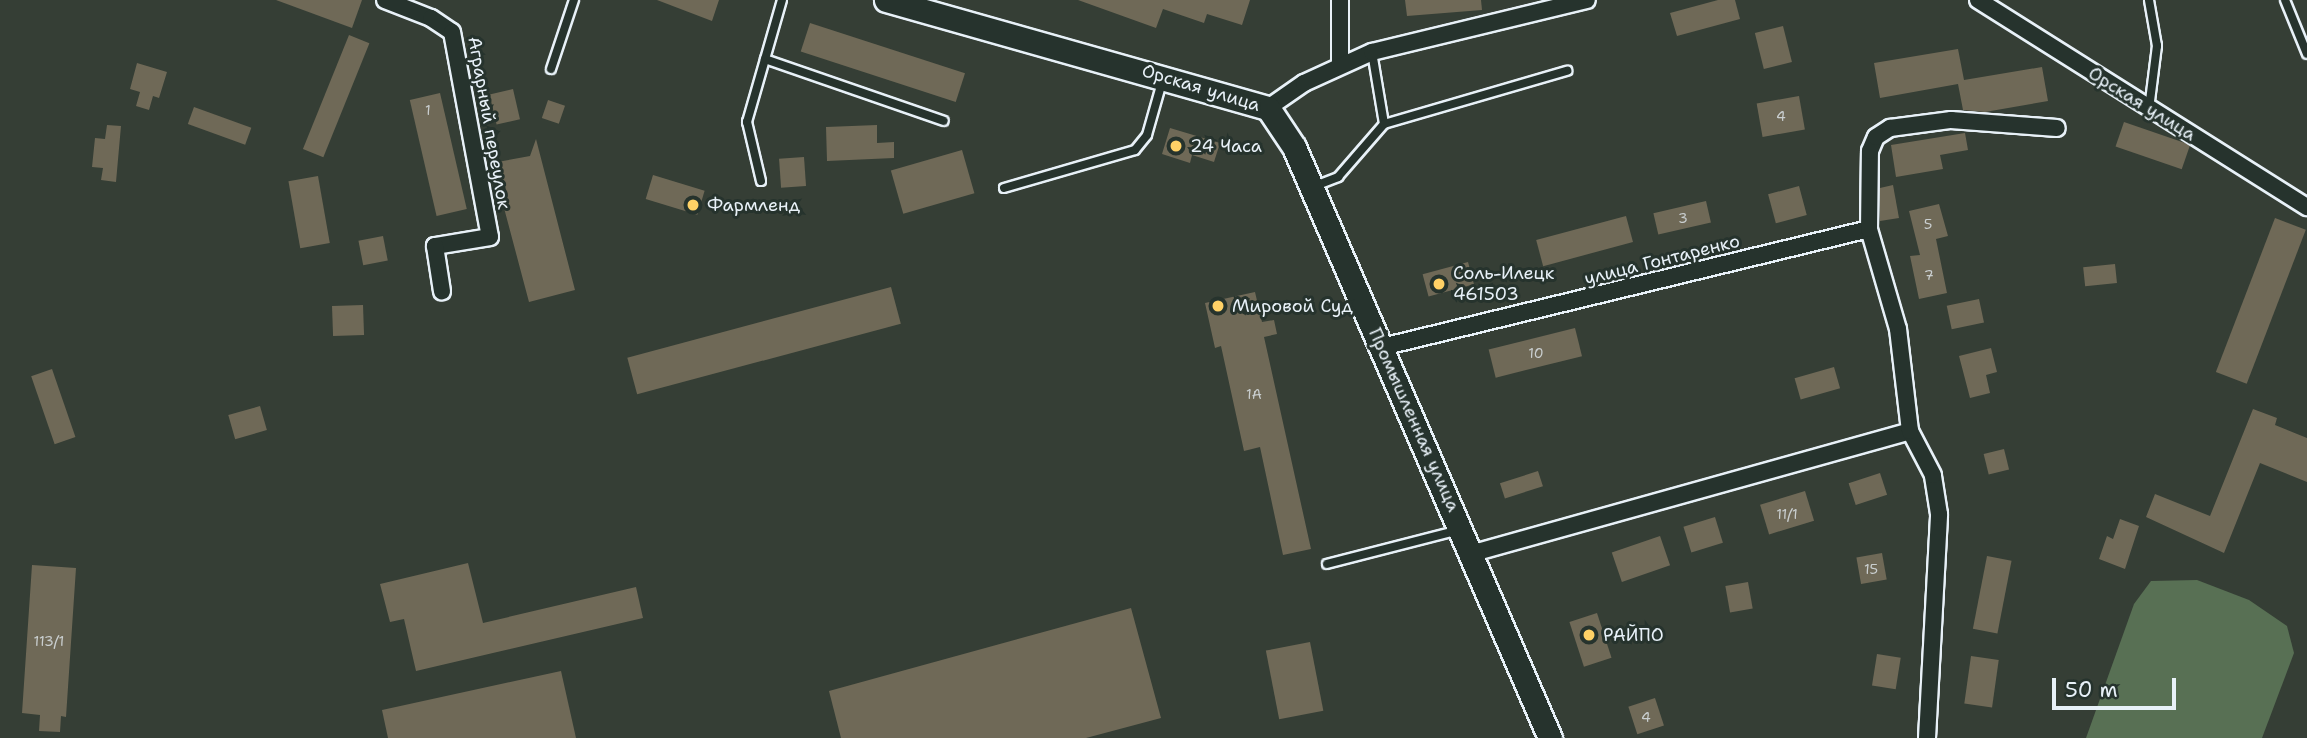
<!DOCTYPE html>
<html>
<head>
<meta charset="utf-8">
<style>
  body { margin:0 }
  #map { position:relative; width:2307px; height:738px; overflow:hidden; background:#353e35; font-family:"Shantell Sans",sans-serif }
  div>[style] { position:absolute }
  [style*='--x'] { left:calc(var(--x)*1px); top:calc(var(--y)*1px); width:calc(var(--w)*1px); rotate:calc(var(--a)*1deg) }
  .green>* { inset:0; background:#587054 }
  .building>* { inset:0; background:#6f6957; transform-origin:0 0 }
  .roads { filter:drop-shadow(2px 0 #e8f1f8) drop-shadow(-2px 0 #e8f1f8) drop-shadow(0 2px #e8f1f8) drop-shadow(0 -2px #e8f1f8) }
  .lane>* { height:8px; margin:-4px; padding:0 4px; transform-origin:4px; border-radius:4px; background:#26332d }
  .street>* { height:16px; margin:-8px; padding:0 8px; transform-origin:8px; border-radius:8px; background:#26332d }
  .secondary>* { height:23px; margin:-11.5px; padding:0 11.5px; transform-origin:11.5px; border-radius:11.5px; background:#26332d }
  .dots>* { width:19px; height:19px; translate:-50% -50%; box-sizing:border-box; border:4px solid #26332d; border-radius:50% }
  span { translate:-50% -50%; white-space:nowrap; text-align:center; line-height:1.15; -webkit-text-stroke:6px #26332d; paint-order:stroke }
  .number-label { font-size:14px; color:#cacfd0 }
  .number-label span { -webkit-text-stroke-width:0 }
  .street-label { font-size:18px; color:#e8f1f8 }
  .poi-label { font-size:18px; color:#e8f1f8 }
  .left { translate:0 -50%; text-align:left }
  .scale { position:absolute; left:2052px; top:678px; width:124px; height:32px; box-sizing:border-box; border:4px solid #e8f1f8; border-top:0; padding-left:9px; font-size:21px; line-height:24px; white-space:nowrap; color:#e8f1f8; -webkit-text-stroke:5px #26332d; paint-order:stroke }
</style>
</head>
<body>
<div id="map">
  <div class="green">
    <i style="clip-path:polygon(2197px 580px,2249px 600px,2287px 626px,2294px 653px,2262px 738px,2086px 738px,2134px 604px,2151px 581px)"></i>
  </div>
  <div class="building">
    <i style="clip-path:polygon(276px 0,362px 0,352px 28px)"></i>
    <i style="clip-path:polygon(657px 0,719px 0,712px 21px)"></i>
    <i style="clip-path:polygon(1078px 0,1250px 0,1242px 25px,1207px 14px,1204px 23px,1163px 9px,1156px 28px)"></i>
    <i style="clip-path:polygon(1405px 0,1481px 0,1482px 10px,1407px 16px)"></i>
    <i style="clip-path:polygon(1718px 0,1735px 0,1740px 19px,1677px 36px,1670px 13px)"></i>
    <i style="left:810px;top:23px;width:163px;height:30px;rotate:18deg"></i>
    <i style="left:1783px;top:26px;width:37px;height:29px;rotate:76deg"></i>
    <i style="left:349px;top:35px;width:22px;height:123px;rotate:22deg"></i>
    <i style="clip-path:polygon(1958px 49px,1964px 80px,2042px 67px,2048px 101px,1985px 112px,1963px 110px,1958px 84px,1880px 98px,1874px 63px)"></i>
    <i style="clip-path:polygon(137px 63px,167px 72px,159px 98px,153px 96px,149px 110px,136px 106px,140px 92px,130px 89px)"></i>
    <i style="left:513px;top:89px;width:31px;height:24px;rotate:77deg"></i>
    <i style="left:440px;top:93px;width:119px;height:31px;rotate:77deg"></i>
    <i style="left:1799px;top:96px;width:34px;height:43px;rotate:80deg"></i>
    <i style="left:548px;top:100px;width:18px;height:19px;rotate:19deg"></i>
    <i style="left:194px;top:107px;width:61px;height:18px;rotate:20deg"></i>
    <i style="left:2124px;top:122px;width:70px;height:26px;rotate:19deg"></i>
    <i style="clip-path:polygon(107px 125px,121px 126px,116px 182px,101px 180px,103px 168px,92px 167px,95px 138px,105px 139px)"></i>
    <i style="clip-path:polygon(877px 125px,877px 143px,894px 142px,894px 158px,827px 161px,826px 127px)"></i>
    <i style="clip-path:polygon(1170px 128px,1220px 143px,1214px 162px,1192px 155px,1190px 163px,1162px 154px)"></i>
    <i style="clip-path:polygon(1965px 133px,1968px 150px,1940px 155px,1943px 169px,1896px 177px,1891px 145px)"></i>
    <i style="clip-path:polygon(536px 139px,575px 290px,529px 302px,492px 163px,530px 156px)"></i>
    <i style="left:962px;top:150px;width:45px;height:74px;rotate:74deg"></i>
    <i style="left:804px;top:157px;width:29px;height:25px;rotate:86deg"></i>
    <i style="left:653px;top:175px;width:54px;height:25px;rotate:17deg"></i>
    <i style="left:318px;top:176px;width:68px;height:30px;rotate:80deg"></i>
    <i style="clip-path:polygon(1893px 185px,1899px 218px,1880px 221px,1880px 188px)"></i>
    <i style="left:1799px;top:186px;width:30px;height:32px;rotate:75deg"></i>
    <i style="left:1706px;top:201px;width:22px;height:54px;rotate:77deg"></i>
    <i style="clip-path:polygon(1939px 204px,1948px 236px,1936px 239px,1947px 293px,1919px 299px,1910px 256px,1920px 255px,1909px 211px)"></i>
    <i style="left:1626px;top:216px;width:27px;height:93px;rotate:75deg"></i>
    <i style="left:2275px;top:218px;width:33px;height:165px;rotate:21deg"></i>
    <i style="left:383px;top:236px;width:25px;height:25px;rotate:79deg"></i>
    <i style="left:1468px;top:262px;width:23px;height:47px;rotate:75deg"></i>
    <i style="left:2115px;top:264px;width:19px;height:32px;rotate:84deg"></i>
    <i style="left:891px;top:287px;width:38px;height:273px;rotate:75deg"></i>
    <i style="clip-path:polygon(1255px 292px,1262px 322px,1274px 320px,1277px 334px,1264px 337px,1311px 549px,1283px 555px,1260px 447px,1244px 451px,1221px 346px,1215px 348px,1205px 303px)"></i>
    <i style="left:1979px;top:299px;width:24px;height:33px;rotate:78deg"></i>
    <i style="left:363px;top:305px;width:30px;height:31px;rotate:88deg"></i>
    <i style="left:1575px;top:328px;width:29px;height:89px;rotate:76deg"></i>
    <i style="clip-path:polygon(1991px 348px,1997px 372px,1986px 375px,1990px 393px,1970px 398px,1959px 356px)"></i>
    <i style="left:1834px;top:367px;width:22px;height:41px;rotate:74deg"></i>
    <i style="left:52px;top:369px;width:72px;height:22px;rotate:71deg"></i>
    <i style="left:260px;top:406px;width:25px;height:33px;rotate:74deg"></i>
    <i style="clip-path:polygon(2253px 409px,2277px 418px,2275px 425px,2307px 438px,2307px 482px,2260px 463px,2224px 553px,2146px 517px,2155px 494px,2210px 516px)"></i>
    <i style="left:2004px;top:449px;width:21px;height:21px;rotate:76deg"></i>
    <i style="left:1538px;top:471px;width:16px;height:40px;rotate:72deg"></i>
    <i style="left:1880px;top:473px;width:23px;height:33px;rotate:72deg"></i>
    <i style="left:1805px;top:491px;width:31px;height:47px;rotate:73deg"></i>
    <i style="left:1715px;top:517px;width:27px;height:33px;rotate:73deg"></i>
    <i style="clip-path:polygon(2120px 519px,2139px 526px,2125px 569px,2099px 559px,2107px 536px,2113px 539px)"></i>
    <i style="left:1660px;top:536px;width:31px;height:51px;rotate:71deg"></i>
    <i style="left:1882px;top:553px;width:27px;height:26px;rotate:80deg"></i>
    <i style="left:1987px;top:556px;width:25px;height:74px;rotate:11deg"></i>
    <i style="clip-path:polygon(468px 563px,483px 623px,636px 587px,643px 618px,416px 671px,404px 619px,390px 622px,380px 584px)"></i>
    <i style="clip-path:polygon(32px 565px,76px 568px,66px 717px,61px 716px,60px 732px,39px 731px,40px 715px,22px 713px)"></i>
    <i style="left:1748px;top:582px;width:27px;height:23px;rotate:80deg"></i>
    <i style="clip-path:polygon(1131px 608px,1161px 718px,1086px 738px,841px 738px,829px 691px)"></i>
    <i style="left:1597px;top:613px;width:47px;height:29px;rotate:72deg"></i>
    <i style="left:1310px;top:642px;width:70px;height:45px;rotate:79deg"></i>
    <i style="left:1877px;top:654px;width:24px;height:32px;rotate:9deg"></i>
    <i style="left:1971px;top:656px;width:28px;height:48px;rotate:8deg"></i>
    <i style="clip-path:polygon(561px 671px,576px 738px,388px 738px,382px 710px)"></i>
    <i style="left:1655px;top:698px;width:29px;height:28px;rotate:72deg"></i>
  </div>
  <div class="roads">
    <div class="lane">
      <i style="--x:2285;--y:0;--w:58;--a:67.8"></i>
      <i style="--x:1372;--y:52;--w:73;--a:80.5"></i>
      <i style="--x:765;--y:59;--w:189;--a:19.1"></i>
      <i style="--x:551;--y:69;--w:73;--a:-71.6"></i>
      <i style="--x:2149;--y:109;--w:64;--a:-82.8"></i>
      <i style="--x:2157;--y:46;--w:47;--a:-99.9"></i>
      <i style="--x:761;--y:181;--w:61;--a:-103.3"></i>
      <i style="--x:747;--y:122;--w:127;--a:-74"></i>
      <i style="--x:1315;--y:186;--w:25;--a:-21"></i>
      <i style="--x:1338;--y:177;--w:70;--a:-49"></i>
      <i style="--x:1384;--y:124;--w:191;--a:-16.2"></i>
      <i style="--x:1004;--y:188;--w:136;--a:-16.2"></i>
      <i style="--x:1135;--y:150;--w:19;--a:-51"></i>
      <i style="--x:1147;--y:135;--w:55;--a:-74.2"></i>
      <i style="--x:1327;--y:564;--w:136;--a:-14.4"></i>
    </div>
    <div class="street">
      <i style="--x:385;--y:0;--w:49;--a:21.4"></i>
      <i style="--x:431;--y:18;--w:25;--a:34"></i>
      <i style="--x:452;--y:32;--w:208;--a:79.5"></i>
      <i style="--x:490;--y:237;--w:56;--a:170.7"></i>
      <i style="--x:435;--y:246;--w:46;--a:81.2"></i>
      <i style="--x:1340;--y:0;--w:65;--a:90"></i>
      <i style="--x:1978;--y:0;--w:389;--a:32.2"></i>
      <i style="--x:1268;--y:108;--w:44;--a:-34.8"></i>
      <i style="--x:1304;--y:83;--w:75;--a:-24.5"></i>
      <i style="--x:1372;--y:52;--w:221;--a:-13.6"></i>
      <i style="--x:1382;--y:347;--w:501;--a:-13.62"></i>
      <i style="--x:1470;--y:554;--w:457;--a:-15.6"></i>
      <i style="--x:1927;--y:738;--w:224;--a:-86.9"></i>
      <i style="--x:1939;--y:514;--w:39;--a:-99"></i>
      <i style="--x:1933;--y:475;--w:50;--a:-117.6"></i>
      <i style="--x:1910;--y:431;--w:103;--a:-96.7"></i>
      <i style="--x:1898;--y:329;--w:104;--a:-106.2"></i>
      <i style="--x:1869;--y:229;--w:78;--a:-89.3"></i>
      <i style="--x:1870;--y:151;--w:15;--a:-67"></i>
      <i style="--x:1876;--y:137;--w:17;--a:-33"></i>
      <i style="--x:1890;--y:128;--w:62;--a:-7.5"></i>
      <i style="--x:1951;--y:120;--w:106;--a:4.3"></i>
    </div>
    <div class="secondary">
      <i style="--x:886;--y:0;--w:397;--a:15.8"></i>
      <i style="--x:1268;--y:108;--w:47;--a:56.3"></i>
      <i style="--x:1294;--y:147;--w:644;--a:66.58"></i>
    </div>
  </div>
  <div class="dots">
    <i style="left:1176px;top:146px;background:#ffd166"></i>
    <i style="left:693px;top:205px;background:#ffd166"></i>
    <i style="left:1439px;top:284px;background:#ffd166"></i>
    <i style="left:1218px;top:306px;background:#ffd166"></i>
    <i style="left:1589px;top:635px;background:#ffd166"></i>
  </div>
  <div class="number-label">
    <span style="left:428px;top:110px">1</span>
    <span style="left:1781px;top:116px">4</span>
    <span style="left:1683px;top:218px">3</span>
    <span style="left:1928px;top:224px">5</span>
    <span style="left:1929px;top:275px">7</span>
    <span style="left:1536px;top:353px">10</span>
    <span style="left:1254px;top:394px">1А</span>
    <span style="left:1787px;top:514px">11/1</span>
    <span style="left:1871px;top:569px">15</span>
    <span style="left:49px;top:641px">113/1</span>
    <span style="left:1646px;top:717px">4</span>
  </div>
  <div class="street-label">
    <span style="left:1201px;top:88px;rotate:17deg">Орская улица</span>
    <span style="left:2142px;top:104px;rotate:32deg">Орская улица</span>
    <span style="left:489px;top:123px;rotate:80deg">Аграрный переулок</span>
    <span style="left:1662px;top:260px;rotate:-14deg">улица Гонтаренко</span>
    <span style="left:1414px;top:420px;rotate:66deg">Промышленная улица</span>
  </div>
  <div class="poi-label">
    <span class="left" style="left:1190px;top:146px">24 Часа</span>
    <span class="left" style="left:707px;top:205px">Фармленд</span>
    <span class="left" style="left:1453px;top:284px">Соль-Илецк<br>461503</span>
    <span class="left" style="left:1232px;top:306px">Мировой Суд</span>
    <span class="left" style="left:1603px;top:635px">РАЙПО</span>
  </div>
  <div class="scale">50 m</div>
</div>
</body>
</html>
